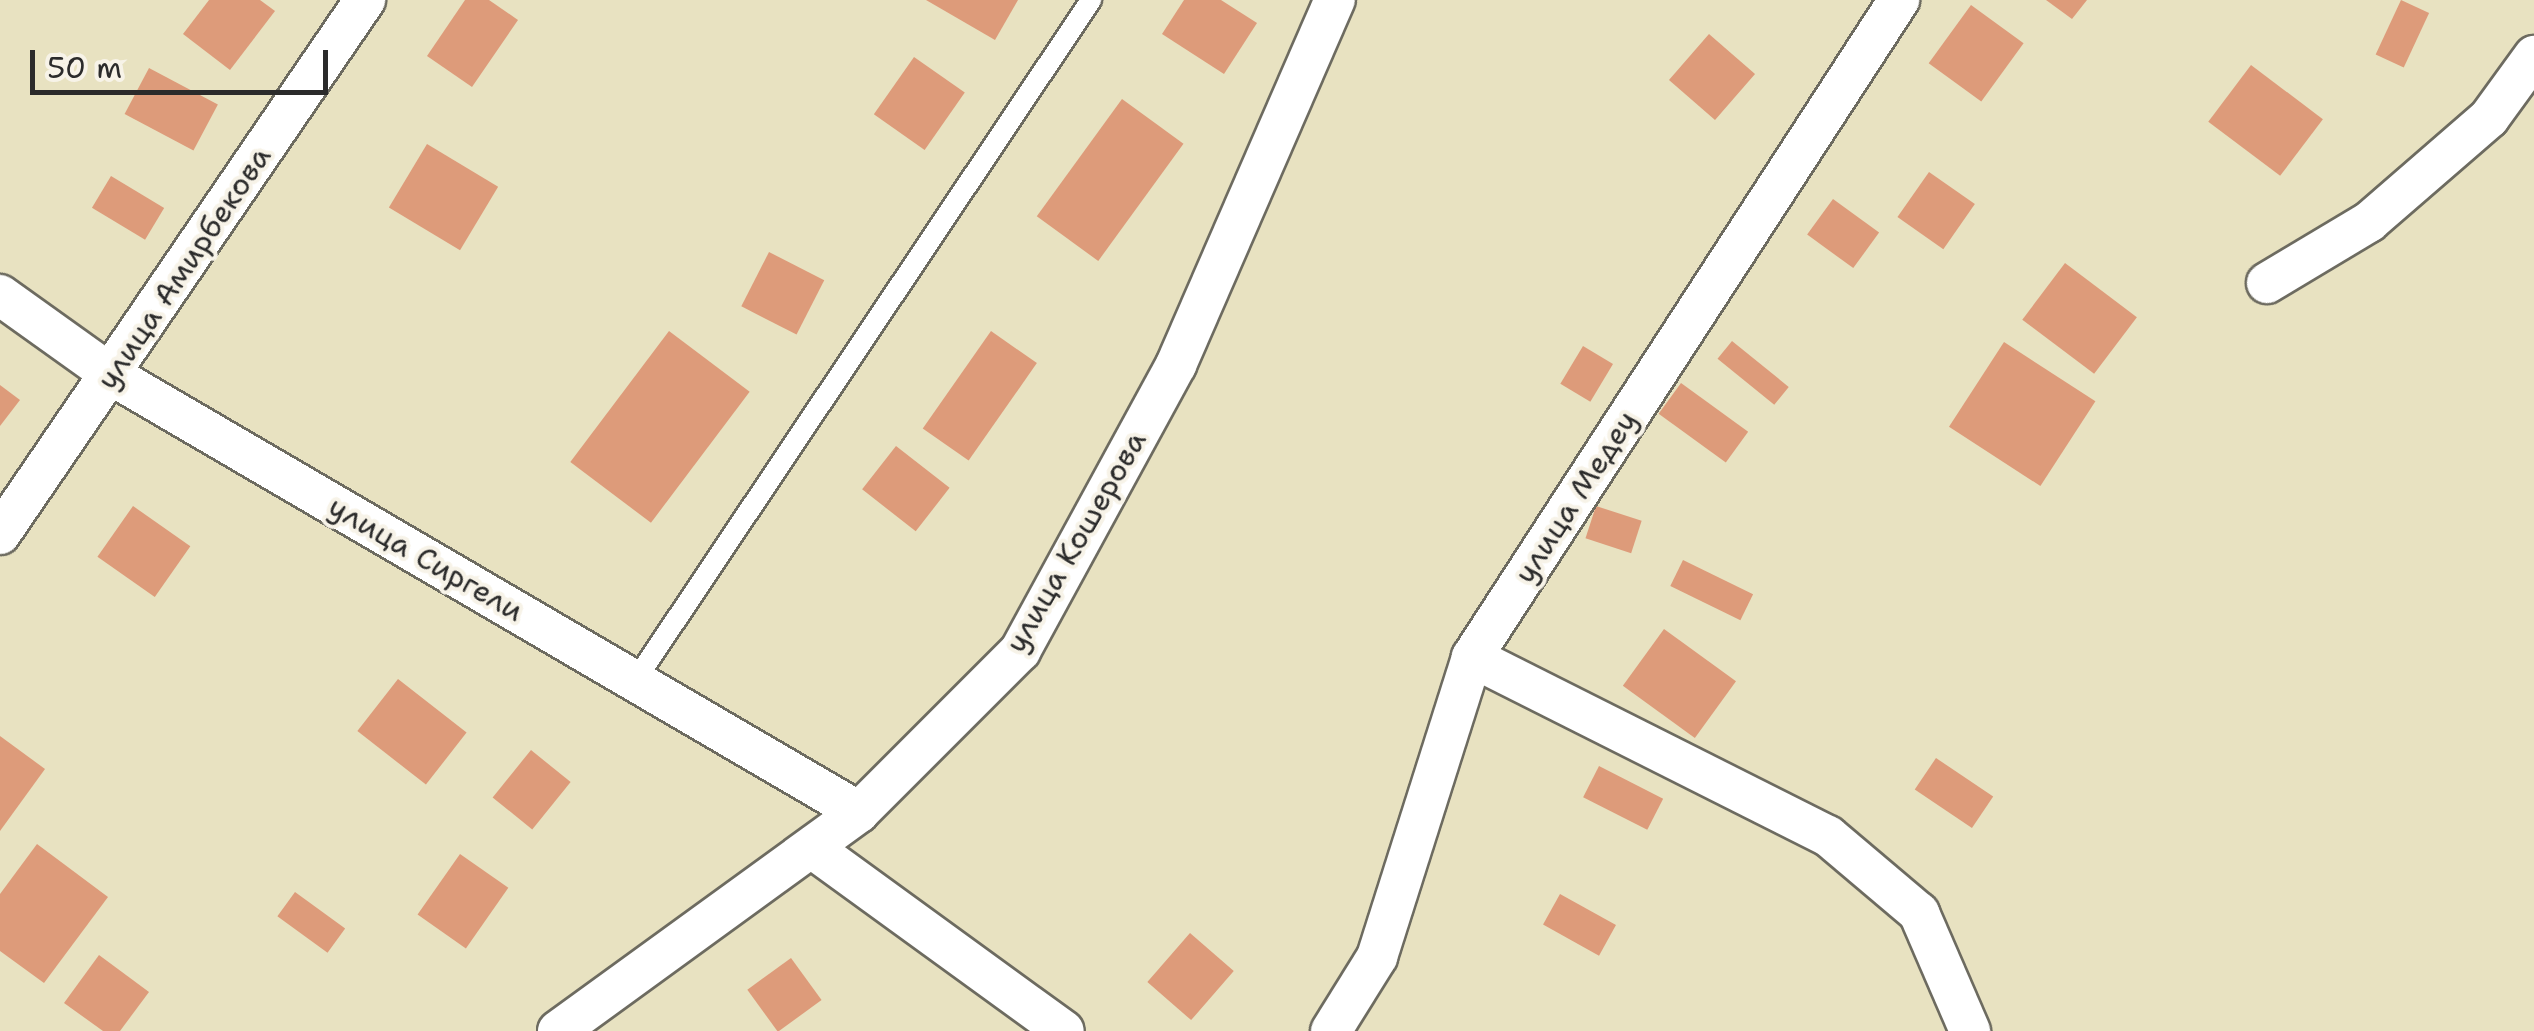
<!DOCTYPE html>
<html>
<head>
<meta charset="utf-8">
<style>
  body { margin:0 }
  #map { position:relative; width:2534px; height:1031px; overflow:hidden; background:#e8e2c1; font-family:"Shantell Sans",sans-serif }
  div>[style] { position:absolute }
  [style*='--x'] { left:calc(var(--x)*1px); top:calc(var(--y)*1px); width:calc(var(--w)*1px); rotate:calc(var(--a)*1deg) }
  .building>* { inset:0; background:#dd9b7a; transform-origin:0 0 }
  .roads { filter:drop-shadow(2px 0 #6d6b60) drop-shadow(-2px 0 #6d6b60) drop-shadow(0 2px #6d6b60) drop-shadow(0 -2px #6d6b60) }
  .lane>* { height:20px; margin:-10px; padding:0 10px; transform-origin:10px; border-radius:10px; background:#fff }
  .street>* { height:40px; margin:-20px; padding:0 20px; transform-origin:20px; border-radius:20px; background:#fff }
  span { translate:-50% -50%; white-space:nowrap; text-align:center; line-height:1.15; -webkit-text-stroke:8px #f7f3e8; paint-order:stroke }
  .street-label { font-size:30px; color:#2b2b2b }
  .scale { position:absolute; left:30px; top:50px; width:298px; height:45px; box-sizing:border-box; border:5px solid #2b2b2b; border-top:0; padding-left:12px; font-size:30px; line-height:35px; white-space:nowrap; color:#2b2b2b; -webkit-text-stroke:8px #f7f3e8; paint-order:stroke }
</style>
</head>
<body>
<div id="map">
  <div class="building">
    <i style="clip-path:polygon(209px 0,260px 0,275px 11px,230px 70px,183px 34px)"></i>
    <i style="clip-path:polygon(465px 0,489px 0,518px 20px,472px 87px,427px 56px)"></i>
    <i style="clip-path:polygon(926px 0,1018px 0,995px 40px)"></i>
    <i style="clip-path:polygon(1184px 0,1221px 0,1257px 23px,1224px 74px,1162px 34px)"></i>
    <i style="clip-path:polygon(2046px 0,2087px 0,2072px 19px)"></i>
    <i style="left:2401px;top:0;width:31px;height:60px;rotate:25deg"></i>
    <i style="left:1971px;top:5px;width:65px;height:72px;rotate:36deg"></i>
    <i style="left:1709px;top:34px;width:61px;height:61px;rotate:41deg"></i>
    <i style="left:914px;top:57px;width:62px;height:70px;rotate:35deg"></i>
    <i style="left:2251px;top:65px;width:90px;height:71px;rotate:37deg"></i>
    <i style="left:149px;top:68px;width:78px;height:52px;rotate:28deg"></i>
    <i style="left:1122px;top:99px;width:76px;height:145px;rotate:36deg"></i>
    <i style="left:427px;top:144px;width:83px;height:74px;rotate:31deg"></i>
    <i style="left:1929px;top:172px;width:56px;height:55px;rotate:35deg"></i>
    <i style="left:111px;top:176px;width:62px;height:37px;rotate:31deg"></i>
    <i style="left:1833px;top:199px;width:57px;height:44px;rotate:36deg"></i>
    <i style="left:769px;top:252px;width:62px;height:61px;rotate:27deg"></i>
    <i style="left:2065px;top:263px;width:90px;height:71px;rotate:37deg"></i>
    <i style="left:669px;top:331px;width:101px;height:164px;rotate:37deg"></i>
    <i style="left:991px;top:331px;width:56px;height:119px;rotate:35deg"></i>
    <i style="left:1732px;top:341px;width:73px;height:23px;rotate:39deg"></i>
    <i style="left:2004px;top:342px;width:109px;height:101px;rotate:33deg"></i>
    <i style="left:1583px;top:346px;width:35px;height:44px;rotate:31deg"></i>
    <i style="left:1681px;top:383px;width:83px;height:38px;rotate:36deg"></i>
    <i style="clip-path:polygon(0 385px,20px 400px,0 426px)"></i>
    <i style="left:896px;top:446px;width:68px;height:55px;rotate:38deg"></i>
    <i style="left:133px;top:506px;width:70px;height:62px;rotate:35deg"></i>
    <i style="left:1596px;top:506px;width:48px;height:34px;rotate:18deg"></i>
    <i style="left:1683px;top:560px;width:78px;height:29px;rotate:26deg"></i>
    <i style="left:1664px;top:629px;width:89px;height:70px;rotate:36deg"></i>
    <i style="left:398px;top:679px;width:87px;height:66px;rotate:38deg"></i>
    <i style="clip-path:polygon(0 736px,45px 769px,0 831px)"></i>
    <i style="left:531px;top:750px;width:51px;height:61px;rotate:39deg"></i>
    <i style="left:1936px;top:758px;width:69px;height:38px;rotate:34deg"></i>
    <i style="left:1599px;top:766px;width:72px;height:35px;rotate:27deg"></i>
    <i style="clip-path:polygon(37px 844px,108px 897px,44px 983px,0 951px,0 894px)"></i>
    <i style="left:460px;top:854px;width:59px;height:74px;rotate:35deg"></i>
    <i style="left:295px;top:892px;width:62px;height:30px;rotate:36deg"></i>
    <i style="left:1560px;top:894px;width:64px;height:35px;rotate:29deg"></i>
    <i style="left:1190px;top:933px;width:58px;height:65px;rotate:41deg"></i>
    <i style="clip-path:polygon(99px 955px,149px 992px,120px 1031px,103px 1031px,64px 1003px)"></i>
    <i style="left:791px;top:958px;width:52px;height:54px;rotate:54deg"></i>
  </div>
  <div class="roads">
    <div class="lane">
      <i style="--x:635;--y:681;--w:820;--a:-56.19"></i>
    </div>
    <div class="street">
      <i style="--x:2267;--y:283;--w:119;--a:-30.9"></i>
      <i style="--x:2369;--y:222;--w:159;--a:-40.9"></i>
      <i style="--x:2489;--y:118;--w:77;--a:-54"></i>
      <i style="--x:0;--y:295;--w:139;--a:35.6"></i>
      <i style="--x:113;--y:376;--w:864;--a:30.3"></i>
      <i style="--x:0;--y:534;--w:647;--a:-55.65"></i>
      <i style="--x:1472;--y:657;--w:398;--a:26.7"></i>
      <i style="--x:1828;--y:836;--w:119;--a:40.2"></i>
      <i style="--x:1919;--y:913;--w:129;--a:66.6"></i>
      <i style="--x:812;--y:848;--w:311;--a:36"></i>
      <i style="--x:558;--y:1031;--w:372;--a:-36"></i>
      <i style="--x:859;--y:812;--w:228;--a:-45"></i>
      <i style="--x:1020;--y:651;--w:326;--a:-61.4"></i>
      <i style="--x:1176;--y:365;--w:398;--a:-66.5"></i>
      <i style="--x:1331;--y:1031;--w:87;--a:-58.1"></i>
      <i style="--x:1377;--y:957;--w:315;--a:-72.4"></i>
      <i style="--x:1472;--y:657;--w:784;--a:-56.98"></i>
    </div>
  </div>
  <div class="street-label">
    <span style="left:184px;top:268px;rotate:-56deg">улица Амирбекова</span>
    <span style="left:1576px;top:497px;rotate:-57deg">улица Медеу</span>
    <span style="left:1076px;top:542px;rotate:-60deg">улица Кошерова</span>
    <span style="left:426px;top:559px;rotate:30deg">улица Сиргели</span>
  </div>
  <div class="scale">50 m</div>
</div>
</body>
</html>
